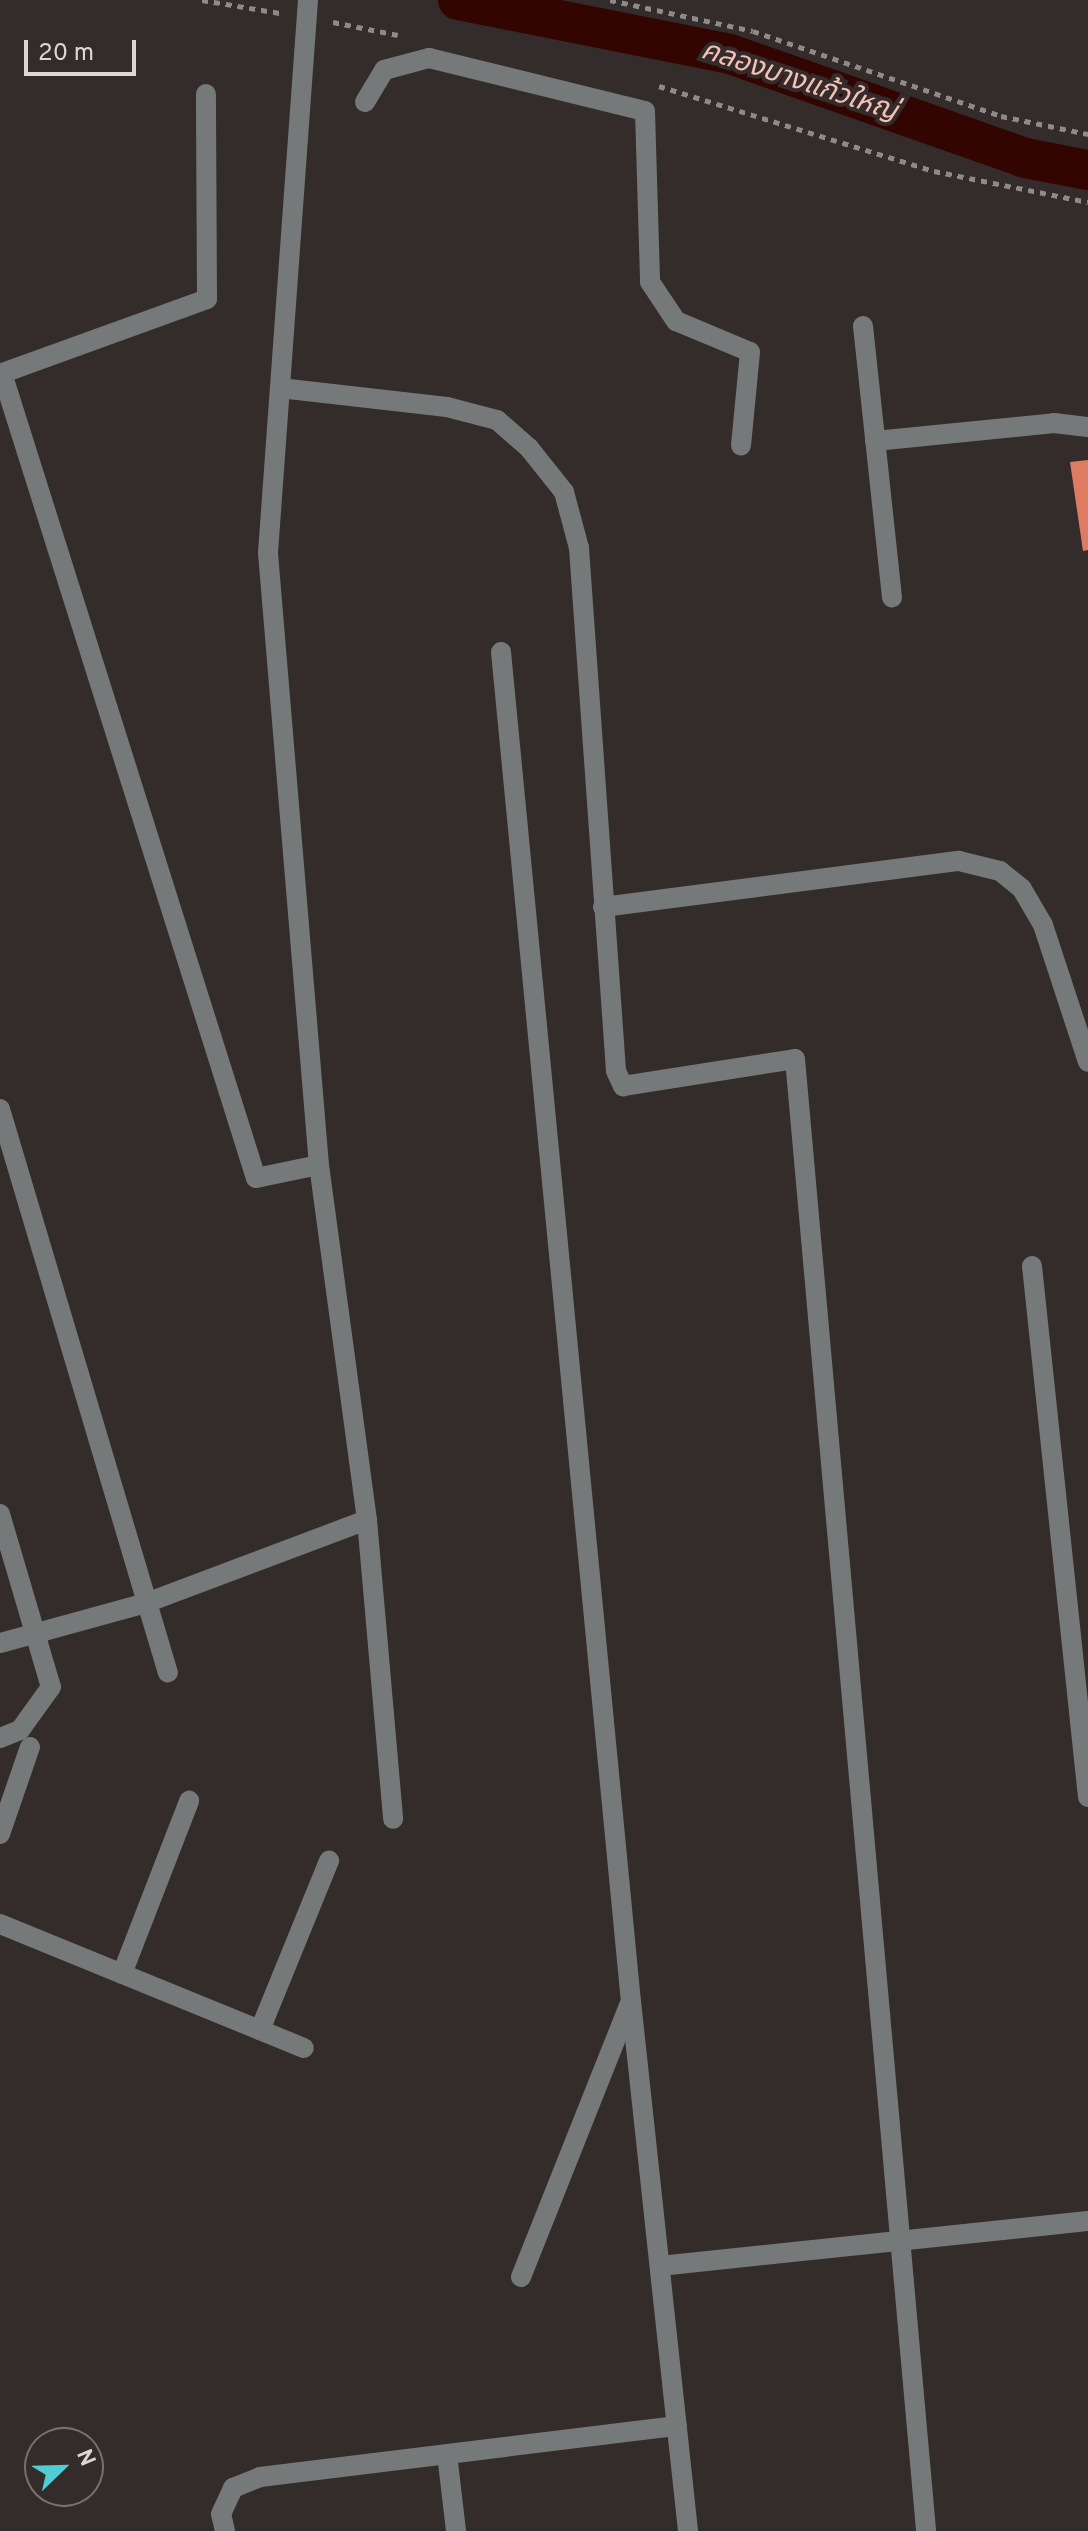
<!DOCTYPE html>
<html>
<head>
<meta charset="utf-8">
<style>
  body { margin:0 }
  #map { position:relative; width:1088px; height:2531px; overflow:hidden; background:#332c2b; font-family:Overpass,"Noto Sans Thai",sans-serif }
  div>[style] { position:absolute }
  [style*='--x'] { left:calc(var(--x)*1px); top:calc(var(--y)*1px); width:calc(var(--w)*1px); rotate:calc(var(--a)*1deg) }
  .canal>* { height:40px; margin:-20px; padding:0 20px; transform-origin:20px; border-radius:20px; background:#330500 }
  .building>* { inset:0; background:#dd7c63 }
  .path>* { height:5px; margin-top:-2.5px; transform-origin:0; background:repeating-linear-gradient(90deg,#8f8988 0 6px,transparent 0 12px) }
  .minor>* { height:20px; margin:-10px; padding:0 10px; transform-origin:10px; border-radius:10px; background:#767979 }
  span { translate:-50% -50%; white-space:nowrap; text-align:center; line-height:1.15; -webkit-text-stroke:8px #332c2b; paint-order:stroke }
  .water-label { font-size:28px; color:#f4c0b3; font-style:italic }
  .north { position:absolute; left:24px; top:2427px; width:80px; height:80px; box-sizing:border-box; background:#332c2b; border:2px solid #76706f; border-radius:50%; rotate:67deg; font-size:22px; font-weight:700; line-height:32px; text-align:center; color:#dbd7d6 }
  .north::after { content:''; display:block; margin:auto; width:28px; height:36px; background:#51ccd5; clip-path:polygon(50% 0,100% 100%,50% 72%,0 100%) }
  .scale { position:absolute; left:24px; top:40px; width:112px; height:36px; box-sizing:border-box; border:4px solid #dbd7d6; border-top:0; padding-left:10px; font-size:24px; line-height:28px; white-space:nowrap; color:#dbd7d6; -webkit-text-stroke:6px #332c2b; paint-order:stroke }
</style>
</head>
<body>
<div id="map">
  <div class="canal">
    <i style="--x:458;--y:0;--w:277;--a:11.2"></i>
    <i style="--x:730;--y:54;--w:313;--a:19.4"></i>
    <i style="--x:1025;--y:158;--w:64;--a:10.8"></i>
  </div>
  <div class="building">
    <i style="clip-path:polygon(1088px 460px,1088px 550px,1083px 551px,1070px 462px)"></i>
  </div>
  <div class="path">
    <i style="--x:202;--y:0;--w:79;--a:9.5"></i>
    <i style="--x:610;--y:0;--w:146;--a:12.2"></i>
    <i style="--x:753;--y:31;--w:262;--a:18.9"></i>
    <i style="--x:1001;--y:116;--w:89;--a:11.7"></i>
    <i style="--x:333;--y:22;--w:66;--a:11.3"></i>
    <i style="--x:659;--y:86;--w:288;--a:17.2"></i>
    <i style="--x:934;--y:171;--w:157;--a:11.4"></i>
  </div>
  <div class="minor">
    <i style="--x:308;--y:0;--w:554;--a:94.14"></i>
    <i style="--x:268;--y:553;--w:614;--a:85.24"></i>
    <i style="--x:319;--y:1165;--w:358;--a:82.3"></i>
    <i style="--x:367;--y:1520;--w:300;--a:85"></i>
    <i style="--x:365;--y:102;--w:37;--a:-59"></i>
    <i style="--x:384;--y:70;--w:47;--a:-14.9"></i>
    <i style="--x:429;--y:58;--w:222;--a:13.8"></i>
    <i style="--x:645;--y:111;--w:171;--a:88.3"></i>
    <i style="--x:650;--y:282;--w:47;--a:56.3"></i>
    <i style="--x:676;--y:321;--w:80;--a:22.7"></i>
    <i style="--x:750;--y:352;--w:94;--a:95.5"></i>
    <i style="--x:863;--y:326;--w:273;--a:83.9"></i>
    <i style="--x:2;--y:373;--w:844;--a:72.49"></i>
    <i style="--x:256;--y:1178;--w:64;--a:-11.7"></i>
    <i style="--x:0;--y:374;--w:220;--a:-19.9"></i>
    <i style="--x:207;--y:299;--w:205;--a:-90.3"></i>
    <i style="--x:280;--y:388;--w:168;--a:6.5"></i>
    <i style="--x:447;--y:407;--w:52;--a:14.6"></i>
    <i style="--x:497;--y:420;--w:43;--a:41.2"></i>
    <i style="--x:529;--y:448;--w:56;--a:51.5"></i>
    <i style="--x:564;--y:492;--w:58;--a:75"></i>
    <i style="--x:579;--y:548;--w:524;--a:85.95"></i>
    <i style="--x:616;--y:1071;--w:17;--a:65"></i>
    <i style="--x:623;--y:1086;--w:174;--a:-8.9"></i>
    <i style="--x:795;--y:1059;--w:1478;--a:84.91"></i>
    <i style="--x:875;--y:441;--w:180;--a:-5.7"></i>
    <i style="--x:1054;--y:423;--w:34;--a:7"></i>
    <i style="--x:501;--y:652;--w:1355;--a:84.5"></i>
    <i style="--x:631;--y:2001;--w:533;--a:83.86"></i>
    <i style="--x:603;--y:907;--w:359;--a:-7.4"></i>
    <i style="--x:959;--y:861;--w:42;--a:13.7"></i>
    <i style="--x:1000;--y:871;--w:28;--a:39"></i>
    <i style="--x:1022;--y:889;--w:42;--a:59.7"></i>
    <i style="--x:1043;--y:925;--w:144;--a:71.8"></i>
    <i style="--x:0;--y:1109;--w:588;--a:73.41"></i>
    <i style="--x:1032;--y:1266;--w:534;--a:83.98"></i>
    <i style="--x:0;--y:1514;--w:180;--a:73.6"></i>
    <i style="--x:51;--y:1687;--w:53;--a:125.8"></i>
    <i style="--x:20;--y:1730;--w:22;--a:158"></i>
    <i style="--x:0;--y:1643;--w:151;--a:-15.3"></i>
    <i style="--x:146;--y:1603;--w:236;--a:-20.6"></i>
    <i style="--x:0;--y:1834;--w:92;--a:-71"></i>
    <i style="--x:0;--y:1924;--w:328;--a:22.2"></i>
    <i style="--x:122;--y:1974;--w:186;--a:-68.8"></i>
    <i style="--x:260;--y:2030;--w:183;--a:-67.8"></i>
    <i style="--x:660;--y:2266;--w:430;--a:-6"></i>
    <i style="--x:521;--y:2277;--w:293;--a:-68.3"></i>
    <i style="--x:447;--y:2454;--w:78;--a:83.3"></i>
    <i style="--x:225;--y:2531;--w:17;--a:-103"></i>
    <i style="--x:221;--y:2514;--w:29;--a:-65"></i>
    <i style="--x:233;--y:2488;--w:29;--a:-22"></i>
    <i style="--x:260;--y:2477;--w:420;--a:-7"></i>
  </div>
  <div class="water-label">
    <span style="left:799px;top:82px;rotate:18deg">คลองบางแก้วใหญ่</span>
  </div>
  <div class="north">N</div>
  <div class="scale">20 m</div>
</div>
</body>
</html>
